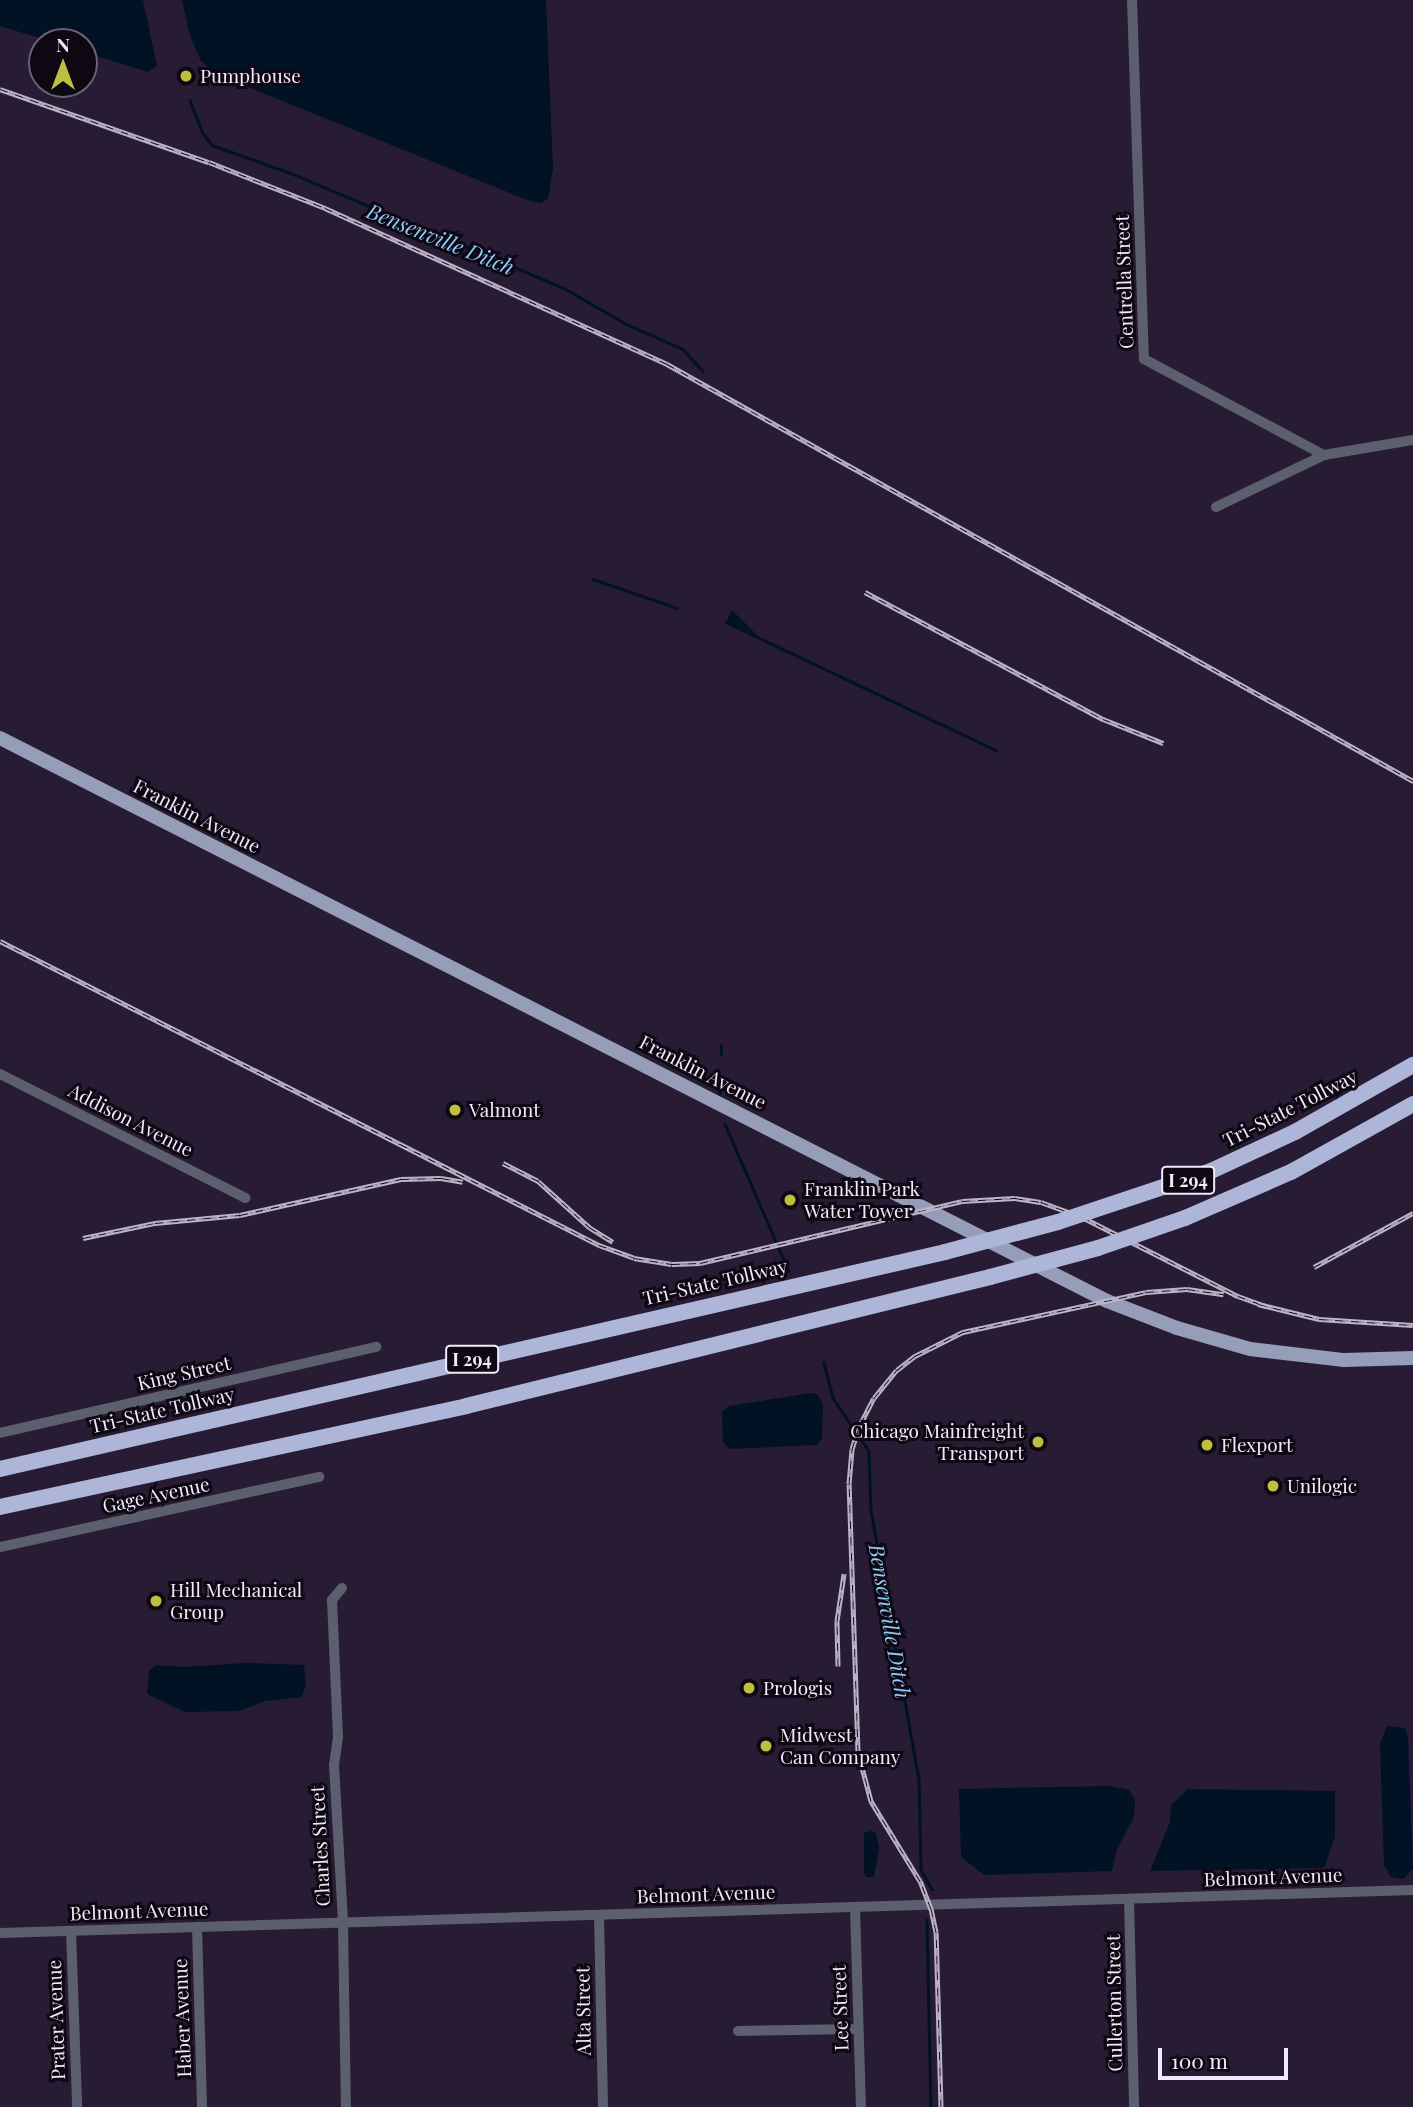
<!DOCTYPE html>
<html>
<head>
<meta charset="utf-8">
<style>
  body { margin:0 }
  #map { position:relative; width:1413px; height:2107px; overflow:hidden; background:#281b34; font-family:"Playfair Display",serif }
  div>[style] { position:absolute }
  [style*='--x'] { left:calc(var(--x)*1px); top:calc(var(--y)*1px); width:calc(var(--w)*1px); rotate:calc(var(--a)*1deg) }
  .water>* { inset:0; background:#001224 }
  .stream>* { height:2.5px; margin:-1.25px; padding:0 1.25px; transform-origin:1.25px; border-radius:1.25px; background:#001224 }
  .minor>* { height:10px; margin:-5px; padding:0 5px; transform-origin:5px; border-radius:5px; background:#5c5f6d }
  .major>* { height:14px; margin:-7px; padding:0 7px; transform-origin:7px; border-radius:7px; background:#969db9 }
  .highway>* { height:16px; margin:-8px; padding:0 8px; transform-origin:8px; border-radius:8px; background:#adb5d8 }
  .rail>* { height:5px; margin-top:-2.5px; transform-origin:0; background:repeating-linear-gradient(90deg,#0e0813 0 8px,#bdb4c8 0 16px); box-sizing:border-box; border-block:2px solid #bdb4c8 }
  .highway-bridge>* { height:16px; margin:-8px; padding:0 8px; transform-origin:8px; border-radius:8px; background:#adb5d8 }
  .dots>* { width:19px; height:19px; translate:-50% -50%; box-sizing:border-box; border:4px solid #0e0813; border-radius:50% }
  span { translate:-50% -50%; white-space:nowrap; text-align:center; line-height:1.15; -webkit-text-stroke:6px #0e0813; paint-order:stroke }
  .shield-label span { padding:2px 5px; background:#0e0813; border:2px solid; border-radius:5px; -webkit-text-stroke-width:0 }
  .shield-label { font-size:18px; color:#f2eafc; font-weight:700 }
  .poi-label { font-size:19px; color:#f2eafc }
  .left { translate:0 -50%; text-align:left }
  .right { translate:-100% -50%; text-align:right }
  .street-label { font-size:19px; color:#f2eafc }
  .water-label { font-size:21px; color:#8fcbfb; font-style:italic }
  .north { position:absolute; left:28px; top:28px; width:70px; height:70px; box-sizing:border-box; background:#0e0813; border:2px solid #696270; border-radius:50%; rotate:0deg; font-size:19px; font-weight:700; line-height:28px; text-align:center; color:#f2eafc }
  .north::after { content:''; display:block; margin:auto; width:24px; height:32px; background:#c0be40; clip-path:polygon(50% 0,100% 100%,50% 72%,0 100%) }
  .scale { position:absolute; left:1158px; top:2048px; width:130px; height:32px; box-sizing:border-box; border:4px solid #f2eafc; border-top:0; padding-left:9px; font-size:21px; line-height:24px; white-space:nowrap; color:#f2eafc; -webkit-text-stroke:5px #0e0813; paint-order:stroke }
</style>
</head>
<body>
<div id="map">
  <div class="water">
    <i style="clip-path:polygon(0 0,143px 0,157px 66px,148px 72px,84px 52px,84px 42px,53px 42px,0 26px)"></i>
    <i style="clip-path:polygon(182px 0,546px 0,553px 169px,548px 199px,541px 203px,527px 200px,218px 75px,201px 61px,190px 36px)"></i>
    <i style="clip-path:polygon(732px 610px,757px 635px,726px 622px)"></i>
    <i style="clip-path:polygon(811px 1393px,817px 1394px,823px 1404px,822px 1438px,817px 1445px,730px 1449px,723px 1442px,722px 1412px,729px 1406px)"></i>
    <i style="clip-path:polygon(246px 1663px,304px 1665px,306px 1684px,302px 1697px,265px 1701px,239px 1711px,185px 1712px,147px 1694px,149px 1671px,156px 1665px,183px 1667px)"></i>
    <i style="clip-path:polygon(1387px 1726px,1405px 1728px,1408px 1739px,1413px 1868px,1404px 1879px,1391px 1877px,1384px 1865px,1380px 1743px)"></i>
    <i style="clip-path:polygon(1110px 1786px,1129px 1790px,1135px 1800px,1134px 1817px,1116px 1852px,1112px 1871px,984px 1875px,961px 1857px,959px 1789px)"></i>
    <i style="clip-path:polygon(1188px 1789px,1335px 1791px,1335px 1837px,1324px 1868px,1150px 1871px,1170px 1822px,1171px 1805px)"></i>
    <i style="clip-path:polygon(871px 1831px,876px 1833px,879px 1849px,874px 1877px,867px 1877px,864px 1873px,864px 1833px)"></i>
  </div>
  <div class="stream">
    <i style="--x:190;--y:100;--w:34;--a:69"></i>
    <i style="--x:202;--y:132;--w:16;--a:52"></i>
    <i style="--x:212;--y:145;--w:81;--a:19.6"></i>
    <i style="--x:288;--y:172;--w:299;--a:22.8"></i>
    <i style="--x:564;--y:288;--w:72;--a:30.1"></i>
    <i style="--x:626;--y:324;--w:62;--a:23.7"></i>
    <i style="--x:683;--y:349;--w:30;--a:48"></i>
    <i style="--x:593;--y:579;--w:89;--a:19"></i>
    <i style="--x:726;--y:622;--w:299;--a:25.4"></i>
    <i style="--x:721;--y:1054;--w:8;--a:-90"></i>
    <i style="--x:718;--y:1073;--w:20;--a:84"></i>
    <i style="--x:725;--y:1124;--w:160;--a:66.5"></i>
    <i style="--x:824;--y:1362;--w:37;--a:76"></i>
    <i style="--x:833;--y:1398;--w:64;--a:55.8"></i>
    <i style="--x:869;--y:1451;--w:59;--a:88.1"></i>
    <i style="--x:871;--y:1510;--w:273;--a:79.9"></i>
    <i style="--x:919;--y:1779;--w:91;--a:88.7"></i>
    <i style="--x:921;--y:1870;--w:22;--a:60"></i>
    <i style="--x:927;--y:1920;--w:187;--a:88.8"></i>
  </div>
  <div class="minor">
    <i style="--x:1132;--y:0;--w:359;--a:88.1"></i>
    <i style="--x:1144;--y:359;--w:204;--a:28.1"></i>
    <i style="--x:1216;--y:507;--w:120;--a:-25.7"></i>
    <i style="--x:1324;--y:455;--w:90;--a:-9.6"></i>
    <i style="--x:0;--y:1074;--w:275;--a:26.8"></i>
    <i style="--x:0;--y:1433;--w:386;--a:-12.9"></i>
    <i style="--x:0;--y:1547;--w:327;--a:-12.4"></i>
    <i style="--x:342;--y:1588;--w:16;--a:130"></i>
    <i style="--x:332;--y:1600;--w:137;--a:87.5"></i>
    <i style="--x:338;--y:1737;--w:28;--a:98"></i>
    <i style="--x:334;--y:1765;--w:158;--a:86.7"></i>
    <i style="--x:343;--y:1923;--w:184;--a:89.1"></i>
    <i style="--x:1129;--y:1899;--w:208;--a:88.6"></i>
    <i style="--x:855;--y:1907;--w:200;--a:88.3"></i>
    <i style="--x:599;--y:1915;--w:192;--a:88.8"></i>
    <i style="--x:197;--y:1927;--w:180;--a:88.4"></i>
    <i style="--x:71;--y:1931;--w:176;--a:88"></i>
    <i style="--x:0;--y:1933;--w:1414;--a:-1.74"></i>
    <i style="--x:738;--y:2031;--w:120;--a:-1"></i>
  </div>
  <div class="major">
    <i style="--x:0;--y:738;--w:1242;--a:26.96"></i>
    <i style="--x:1107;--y:1301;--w:75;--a:21.1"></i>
    <i style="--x:1177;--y:1328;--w:76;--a:16"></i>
    <i style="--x:1250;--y:1349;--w:95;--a:6.7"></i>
    <i style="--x:1344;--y:1360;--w:69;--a:-1.7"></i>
  </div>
  <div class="highway">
    <i style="--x:0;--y:1469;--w:970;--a:-12.93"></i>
    <i style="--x:0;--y:1507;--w:477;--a:-12.2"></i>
    <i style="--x:466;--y:1406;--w:540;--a:-13.83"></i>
  </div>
  <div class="rail">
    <i style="--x:0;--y:89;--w:221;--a:19.3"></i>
    <i style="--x:209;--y:162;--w:125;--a:21.6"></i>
    <i style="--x:325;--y:208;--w:376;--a:24.5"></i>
    <i style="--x:667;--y:364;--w:855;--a:29.2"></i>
    <i style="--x:865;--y:592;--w:270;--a:28.1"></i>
    <i style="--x:1103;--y:719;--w:65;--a:21.8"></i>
    <i style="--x:0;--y:941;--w:672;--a:26.91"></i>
    <i style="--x:599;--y:1245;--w:37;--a:20"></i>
    <i style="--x:634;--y:1258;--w:38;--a:9"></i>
    <i style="--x:672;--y:1264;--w:28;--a:-2"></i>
    <i style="--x:700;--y:1263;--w:269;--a:-13.3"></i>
    <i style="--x:962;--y:1201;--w:53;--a:-3.2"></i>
    <i style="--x:1015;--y:1198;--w:26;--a:9"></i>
    <i style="--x:1041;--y:1202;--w:44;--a:20.1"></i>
    <i style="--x:1082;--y:1217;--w:175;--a:26.9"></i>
    <i style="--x:1238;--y:1296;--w:30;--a:20"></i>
    <i style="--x:503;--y:1163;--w:39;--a:27"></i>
    <i style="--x:538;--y:1181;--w:69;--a:42"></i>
    <i style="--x:589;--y:1227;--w:28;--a:32"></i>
    <i style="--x:83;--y:1238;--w:74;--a:-11.8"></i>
    <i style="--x:155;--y:1223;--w:85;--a:-5.4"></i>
    <i style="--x:240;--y:1215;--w:165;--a:-12.6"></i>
    <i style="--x:401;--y:1179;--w:40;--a:-1.4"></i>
    <i style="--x:441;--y:1178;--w:22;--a:10"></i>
    <i style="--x:1314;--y:1267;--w:113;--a:-28.6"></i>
    <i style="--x:1258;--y:1304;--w:63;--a:13.8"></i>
    <i style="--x:1319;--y:1319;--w:94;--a:3.7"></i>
    <i style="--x:838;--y:1666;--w:45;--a:-91.3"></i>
    <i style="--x:837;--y:1621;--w:48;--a:-81.5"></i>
    <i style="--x:941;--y:2107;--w:175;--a:-91.6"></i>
    <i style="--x:936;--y:1932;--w:24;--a:-102"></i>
    <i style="--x:931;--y:1909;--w:30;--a:-111"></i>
    <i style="--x:920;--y:1881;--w:94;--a:-121.5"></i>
    <i style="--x:871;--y:1801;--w:51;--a:-104.9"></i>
    <i style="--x:858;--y:1752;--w:268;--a:-91.9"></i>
    <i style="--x:849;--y:1484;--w:35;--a:-85"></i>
    <i style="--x:852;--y:1449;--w:25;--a:-72"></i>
    <i style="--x:860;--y:1425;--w:30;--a:-63"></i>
    <i style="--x:874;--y:1398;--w:36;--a:-51"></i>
    <i style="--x:897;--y:1370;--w:23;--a:-38"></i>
    <i style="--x:915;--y:1356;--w:54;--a:-26.6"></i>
    <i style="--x:963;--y:1332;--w:187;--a:-12.3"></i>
    <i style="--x:1146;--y:1292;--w:41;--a:-4.2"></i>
    <i style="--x:1187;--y:1289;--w:37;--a:8"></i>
  </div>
  <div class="highway-bridge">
    <i style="--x:945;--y:1252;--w:117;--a:-14.9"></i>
    <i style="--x:1058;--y:1222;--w:161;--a:-18.4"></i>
    <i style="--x:1211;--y:1171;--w:93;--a:-24.9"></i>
    <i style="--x:1295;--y:1132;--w:136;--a:-29.6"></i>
    <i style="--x:990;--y:1277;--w:112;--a:-15"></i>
    <i style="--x:1098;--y:1248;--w:92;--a:-19"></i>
    <i style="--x:1185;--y:1218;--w:116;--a:-23.5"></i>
    <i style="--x:1291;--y:1172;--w:140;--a:-29.1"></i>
  </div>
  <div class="dots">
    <i style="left:186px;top:76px;background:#c0be40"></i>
    <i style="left:455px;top:1110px;background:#c0be40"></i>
    <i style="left:790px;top:1200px;background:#c0be40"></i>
    <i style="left:1038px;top:1442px;background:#c0be40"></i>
    <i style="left:1207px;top:1445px;background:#c0be40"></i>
    <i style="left:1273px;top:1486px;background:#c0be40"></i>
    <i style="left:156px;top:1601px;background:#c0be40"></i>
    <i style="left:749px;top:1688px;background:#c0be40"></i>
    <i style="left:766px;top:1746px;background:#c0be40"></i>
  </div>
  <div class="shield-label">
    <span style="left:1188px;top:1180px">I 294</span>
    <span style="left:472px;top:1359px">I 294</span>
  </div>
  <div class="poi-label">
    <span class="left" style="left:200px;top:76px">Pumphouse</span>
    <span class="left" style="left:469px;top:1110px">Valmont</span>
    <span class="left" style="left:804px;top:1200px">Franklin Park<br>Water Tower</span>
    <span class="right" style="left:1024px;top:1442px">Chicago Mainfreight<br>Transport</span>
    <span class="left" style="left:1221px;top:1445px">Flexport</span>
    <span class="left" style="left:1287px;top:1486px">Unilogic</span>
    <span class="left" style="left:170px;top:1601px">Hill Mechanical<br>Group</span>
    <span class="left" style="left:763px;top:1688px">Prologis</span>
    <span class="left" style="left:780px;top:1746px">Midwest<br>Can Company</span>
  </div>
  <div class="street-label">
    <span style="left:1124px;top:282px;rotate:-92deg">Centrella Street</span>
    <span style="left:197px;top:816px;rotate:27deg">Franklin Avenue</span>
    <span style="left:703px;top:1072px;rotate:27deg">Franklin Avenue</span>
    <span style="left:1290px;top:1108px;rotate:-27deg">Tri-State Tollway</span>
    <span style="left:131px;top:1120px;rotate:27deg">Addison Avenue</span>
    <span style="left:715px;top:1282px;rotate:-13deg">Tri-State Tollway</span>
    <span style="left:184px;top:1373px;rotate:-13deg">King Street</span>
    <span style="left:162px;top:1410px;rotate:-13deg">Tri-State Tollway</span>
    <span style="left:156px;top:1495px;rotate:-12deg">Gage Avenue</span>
    <span style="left:320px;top:1846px;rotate:-93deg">Charles Street</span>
    <span style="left:1273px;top:1877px;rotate:-2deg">Belmont Avenue</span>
    <span style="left:706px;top:1894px;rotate:-2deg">Belmont Avenue</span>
    <span style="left:139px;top:1911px;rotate:-2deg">Belmont Avenue</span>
    <span style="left:1114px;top:2003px;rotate:-91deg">Cullerton Street</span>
    <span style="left:840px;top:2008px;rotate:-92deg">Lee Street</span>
    <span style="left:583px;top:2011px;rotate:-91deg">Alta Street</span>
    <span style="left:182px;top:2018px;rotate:-92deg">Haber Avenue</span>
    <span style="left:56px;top:2020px;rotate:-92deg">Prater Avenue</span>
  </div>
  <div class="water-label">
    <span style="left:441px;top:238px;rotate:22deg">Bensenville Ditch</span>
    <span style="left:891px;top:1621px;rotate:80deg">Bensenville Ditch</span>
  </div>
  <div class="north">N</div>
  <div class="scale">100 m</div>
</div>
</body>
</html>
